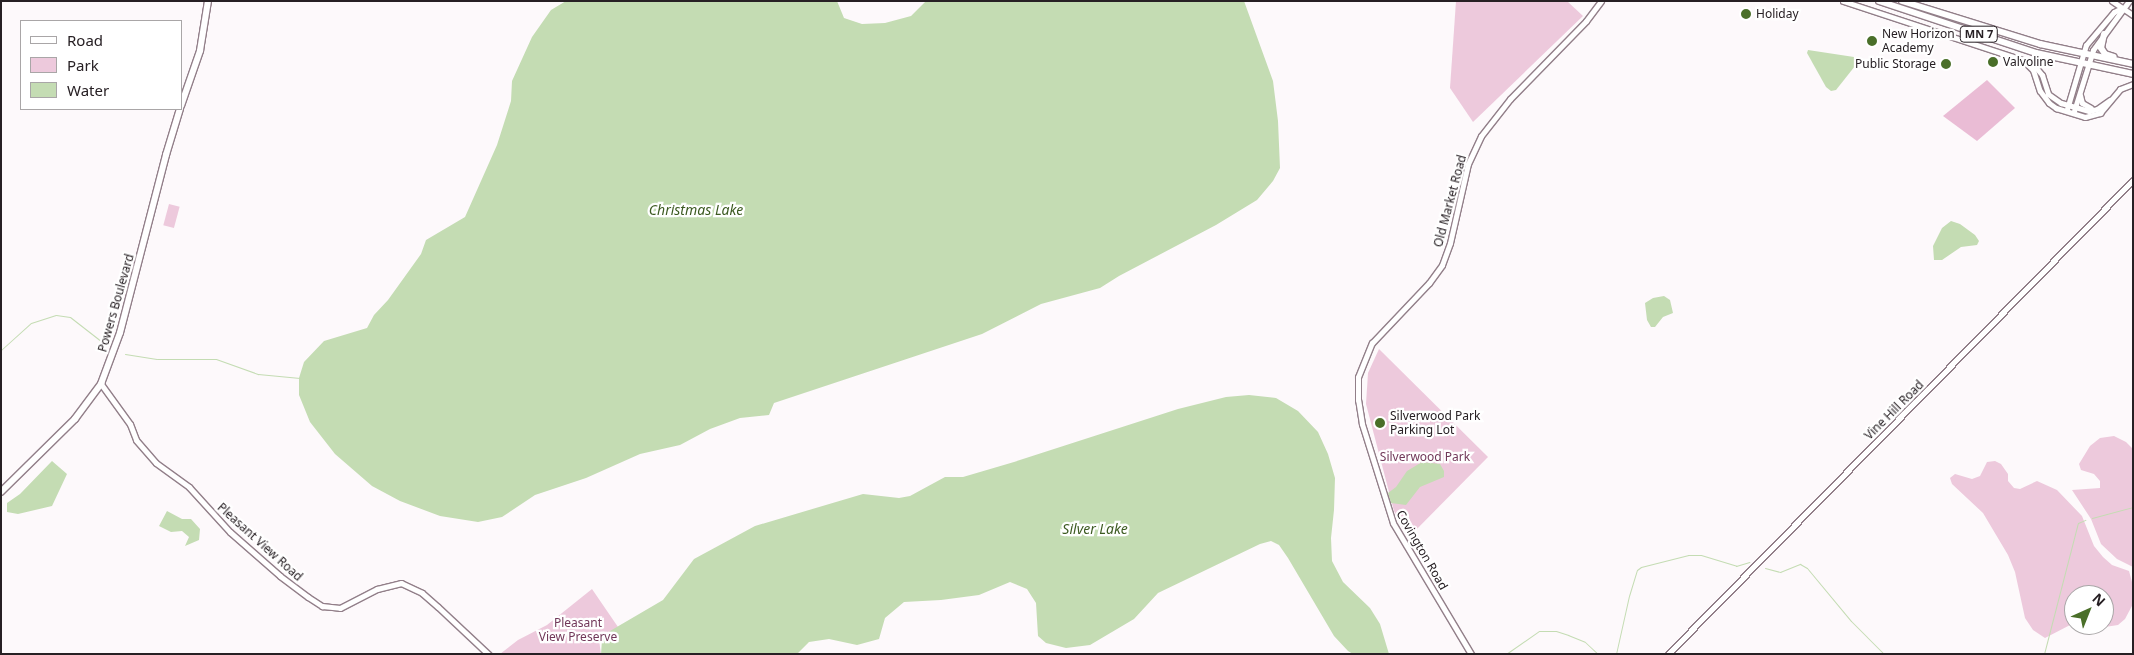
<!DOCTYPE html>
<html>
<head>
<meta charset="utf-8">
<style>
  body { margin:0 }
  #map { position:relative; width:2134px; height:655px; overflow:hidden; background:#fdf9fb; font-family:"Noto Sans",sans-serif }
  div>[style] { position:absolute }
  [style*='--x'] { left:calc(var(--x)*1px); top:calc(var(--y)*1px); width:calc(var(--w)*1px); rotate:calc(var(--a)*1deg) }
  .green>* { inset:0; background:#edc9dc; transform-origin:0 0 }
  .forest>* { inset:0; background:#eabcd5 }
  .water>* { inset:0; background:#c4dcb3 }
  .stream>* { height:1px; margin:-0.5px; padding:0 0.5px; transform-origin:0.5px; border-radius:0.5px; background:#c4dcb3 }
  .roads { filter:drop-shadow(1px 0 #927f89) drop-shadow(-1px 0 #927f89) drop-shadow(0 1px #927f89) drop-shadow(0 -1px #927f89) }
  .tertiary>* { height:5px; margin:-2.5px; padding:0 2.5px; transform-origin:2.5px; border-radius:2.5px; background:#fff }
  .secondary>* { height:5.5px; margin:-2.75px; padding:0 2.75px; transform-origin:2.75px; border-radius:2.75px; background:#fff }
  .primary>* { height:6px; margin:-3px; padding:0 3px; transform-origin:3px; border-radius:3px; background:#fff }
  .dots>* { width:14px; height:14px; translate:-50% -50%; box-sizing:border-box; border:2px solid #fff; border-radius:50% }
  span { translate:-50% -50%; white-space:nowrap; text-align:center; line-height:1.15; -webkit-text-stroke:4.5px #fff; paint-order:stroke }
  .shield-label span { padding:1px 4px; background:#fff; border:1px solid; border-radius:4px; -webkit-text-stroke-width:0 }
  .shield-label { font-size:11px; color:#272024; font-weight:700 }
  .poi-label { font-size:12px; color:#272024 }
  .left { translate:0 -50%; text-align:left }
  .right { translate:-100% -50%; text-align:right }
  .street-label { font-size:12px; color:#272024 }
  .park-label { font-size:12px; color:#713859 }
  .water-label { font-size:14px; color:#3c5a21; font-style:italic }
  .frame { position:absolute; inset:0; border:2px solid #272024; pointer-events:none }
  .legend { position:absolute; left:20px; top:20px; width:162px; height:90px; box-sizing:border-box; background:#fff; border:1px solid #a9a6a7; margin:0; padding:6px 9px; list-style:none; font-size:15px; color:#272024 }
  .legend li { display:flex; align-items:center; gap:10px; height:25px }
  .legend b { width:25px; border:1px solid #a9a6a7 }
  .north { position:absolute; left:2064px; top:585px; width:50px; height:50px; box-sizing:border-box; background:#fff; border:1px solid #a9a6a7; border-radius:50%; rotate:44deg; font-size:14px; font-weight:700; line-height:20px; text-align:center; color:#272024 }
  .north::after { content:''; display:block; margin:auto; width:18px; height:22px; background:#4a6f29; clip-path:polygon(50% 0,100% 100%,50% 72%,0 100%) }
</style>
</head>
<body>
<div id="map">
  <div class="green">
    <i style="clip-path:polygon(1456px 1px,1567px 1px,1583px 16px,1473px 122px,1450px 88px)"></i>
    <i style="left:169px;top:204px;width:11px;height:22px;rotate:15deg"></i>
    <i style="clip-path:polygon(1379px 349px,1488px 457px,1408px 538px,1394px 511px,1366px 404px,1368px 373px)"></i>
    <i style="clip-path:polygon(2114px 436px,2126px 442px,2133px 449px,2133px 567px,2117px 559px,2101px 544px,2091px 519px,2072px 490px,2100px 488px,2100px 481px,2094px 474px,2081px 470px,2079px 464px,2090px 446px,2100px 438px)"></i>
    <i style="clip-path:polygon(1995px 461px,2001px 464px,2008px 474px,2008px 481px,2014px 488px,2020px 489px,2037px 481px,2057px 490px,2082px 516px,2094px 546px,2103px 557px,2112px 565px,2129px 571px,2132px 582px,2133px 604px,2125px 619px,2118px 625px,2105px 627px,2092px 625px,2104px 625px,2104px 595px,2074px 595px,2074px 623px,2045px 638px,2033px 630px,2025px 618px,2015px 572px,2008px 555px,1983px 513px,1952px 484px,1950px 478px,1955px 474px,1972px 479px,1980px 476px,1987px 462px)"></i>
    <i style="clip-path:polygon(592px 589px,618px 627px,599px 640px,601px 654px,500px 654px,518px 640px,547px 625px)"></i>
  </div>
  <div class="forest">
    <i style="clip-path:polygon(1987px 80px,2015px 108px,1977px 141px,1943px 116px)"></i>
  </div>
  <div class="water">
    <i style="clip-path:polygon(566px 1px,837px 1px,844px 18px,862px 24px,885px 23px,911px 16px,926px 1px,1244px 1px,1273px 81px,1278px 121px,1280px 168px,1273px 181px,1257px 200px,1216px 225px,1119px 276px,1100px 288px,1041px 304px,982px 334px,774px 403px,769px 415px,740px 418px,710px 429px,680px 445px,640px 454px,586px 478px,535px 495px,502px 517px,478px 522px,440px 516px,400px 501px,372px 486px,335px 454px,310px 422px,299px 395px,299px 378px,304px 362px,324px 341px,367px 328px,374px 315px,388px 300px,421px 254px,426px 240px,465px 217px,497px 145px,511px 101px,512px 81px,532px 37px,551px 10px)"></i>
    <i style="clip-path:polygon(1808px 50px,1854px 57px,1859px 61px,1836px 90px,1831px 91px,1826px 87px,1807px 53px)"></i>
    <i style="clip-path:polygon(1951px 221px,1960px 224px,1975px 235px,1979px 241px,1977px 245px,1961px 247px,1942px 260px,1934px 260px,1933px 246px,1942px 228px)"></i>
    <i style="clip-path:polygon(1664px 296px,1670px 300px,1673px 313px,1663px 317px,1655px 327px,1651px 327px,1647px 320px,1645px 303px,1653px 298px)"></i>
    <i style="clip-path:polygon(1249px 395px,1276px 398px,1298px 411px,1318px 432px,1328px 454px,1335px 478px,1334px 510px,1331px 538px,1332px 561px,1343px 582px,1370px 608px,1380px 624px,1389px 654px,1353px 654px,1348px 651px,1334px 636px,1288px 558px,1279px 545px,1271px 541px,1260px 544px,1158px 593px,1134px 619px,1090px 645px,1066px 648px,1046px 643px,1038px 636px,1036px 603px,1027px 589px,1010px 582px,979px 595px,941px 600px,904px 602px,885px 618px,879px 639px,857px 645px,829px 639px,809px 642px,797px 654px,601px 654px,602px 640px,610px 631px,663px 600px,694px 559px,755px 526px,863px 494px,899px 498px,910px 496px,945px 477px,963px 477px,1014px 462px,1178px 409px,1226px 397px)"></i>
    <i style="clip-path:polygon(52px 461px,67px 474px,52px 506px,18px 514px,7px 512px,7px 503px,20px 494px)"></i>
    <i style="clip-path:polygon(1422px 462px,1440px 464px,1444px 471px,1444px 477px,1420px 487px,1406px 505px,1391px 503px,1388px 493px,1396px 487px,1407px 471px)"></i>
    <i style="clip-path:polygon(167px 511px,182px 519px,191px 519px,200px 529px,199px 540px,185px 546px,189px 537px,182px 531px,171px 532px,159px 526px)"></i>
  </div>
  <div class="stream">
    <i style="--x:1;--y:350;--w:40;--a:-42"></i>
    <i style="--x:31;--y:323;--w:26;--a:-18"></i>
    <i style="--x:56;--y:315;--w:14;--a:8"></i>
    <i style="--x:70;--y:317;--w:46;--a:37.9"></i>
    <i style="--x:125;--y:354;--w:32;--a:9"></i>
    <i style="--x:157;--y:359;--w:59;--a:0"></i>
    <i style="--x:216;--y:359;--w:45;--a:19.7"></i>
    <i style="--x:258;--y:374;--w:42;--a:5.4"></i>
    <i style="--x:2092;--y:518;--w:42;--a:-15"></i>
    <i style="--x:1765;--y:568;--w:16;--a:15"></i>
    <i style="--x:1780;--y:572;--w:22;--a:-22"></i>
    <i style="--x:1800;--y:564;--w:8;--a:30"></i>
    <i style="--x:1807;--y:568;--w:69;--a:50.3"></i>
    <i style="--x:1851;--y:621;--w:47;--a:45"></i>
    <i style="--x:1506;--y:654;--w:40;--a:-34.9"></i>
    <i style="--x:1539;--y:631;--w:17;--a:0"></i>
    <i style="--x:1556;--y:631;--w:13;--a:18"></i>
    <i style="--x:1568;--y:635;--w:18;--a:22"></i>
    <i style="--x:1585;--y:642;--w:18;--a:43"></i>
    <i style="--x:1616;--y:654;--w:59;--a:-77.4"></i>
    <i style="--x:1629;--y:596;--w:27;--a:-73"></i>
    <i style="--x:1637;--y:570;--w:5;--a:-37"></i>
    <i style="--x:1641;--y:567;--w:49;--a:-14.3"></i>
    <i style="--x:1688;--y:555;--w:13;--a:0"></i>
    <i style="--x:1701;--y:555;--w:37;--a:17"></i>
    <i style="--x:1736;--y:566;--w:14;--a:-17"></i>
    <i style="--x:2044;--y:654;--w:135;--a:-75.5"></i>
    <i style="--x:2078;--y:523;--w:8;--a:-23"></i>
  </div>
  <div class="roads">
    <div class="tertiary">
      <i style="--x:1843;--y:1;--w:199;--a:18.2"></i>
      <i style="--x:2032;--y:63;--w:16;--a:50"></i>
      <i style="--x:2042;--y:75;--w:20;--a:72"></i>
      <i style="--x:2048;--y:94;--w:16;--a:35"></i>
      <i style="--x:2061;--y:103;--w:29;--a:16"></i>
      <i style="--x:2089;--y:111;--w:8;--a:-14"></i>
      <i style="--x:2097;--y:109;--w:16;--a:-35"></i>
      <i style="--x:2112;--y:1;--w:25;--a:34"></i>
      <i style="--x:2025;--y:62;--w:11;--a:45"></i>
      <i style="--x:2033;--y:70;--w:22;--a:72"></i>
      <i style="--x:2040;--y:91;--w:15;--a:53"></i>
      <i style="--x:2049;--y:103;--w:9;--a:36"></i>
      <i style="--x:2056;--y:108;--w:30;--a:17"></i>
      <i style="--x:2085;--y:117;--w:16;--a:-15"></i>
      <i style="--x:2100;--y:113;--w:31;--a:-50"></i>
      <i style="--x:2120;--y:89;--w:14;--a:-21"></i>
      <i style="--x:2080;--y:95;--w:8;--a:76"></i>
      <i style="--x:2082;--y:103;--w:10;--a:29"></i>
      <i style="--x:2067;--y:109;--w:67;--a:-73.5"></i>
      <i style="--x:2086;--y:45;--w:43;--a:-49.7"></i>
      <i style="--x:2114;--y:12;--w:9;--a:-27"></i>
      <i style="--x:2074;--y:111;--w:64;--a:-72.7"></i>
      <i style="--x:2093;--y:50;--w:61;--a:-53.7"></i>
      <i style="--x:101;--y:384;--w:49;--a:54.1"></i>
      <i style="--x:130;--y:424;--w:17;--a:69"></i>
      <i style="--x:136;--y:440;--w:30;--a:49"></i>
      <i style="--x:156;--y:463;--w:41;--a:36"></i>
      <i style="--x:189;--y:487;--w:61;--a:47.7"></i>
      <i style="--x:230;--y:532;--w:67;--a:41.3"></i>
      <i style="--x:280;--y:576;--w:35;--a:37"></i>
      <i style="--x:308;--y:597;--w:17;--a:33"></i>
      <i style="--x:322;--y:606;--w:18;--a:6"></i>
      <i style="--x:340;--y:608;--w:42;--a:-27.2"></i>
      <i style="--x:377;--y:589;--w:25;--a:-14"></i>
      <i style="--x:401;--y:583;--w:23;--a:25"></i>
      <i style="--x:422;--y:593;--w:21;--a:41"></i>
      <i style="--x:438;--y:607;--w:69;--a:43.2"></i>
      <i style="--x:1471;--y:654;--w:152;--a:-120.8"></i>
      <i style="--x:1393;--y:523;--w:104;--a:-107.4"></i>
      <i style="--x:1362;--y:424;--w:24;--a:-99"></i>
      <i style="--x:1358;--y:400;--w:23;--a:-90"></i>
      <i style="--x:1358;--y:377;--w:37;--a:-68"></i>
      <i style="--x:1372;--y:343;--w:83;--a:-46.5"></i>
      <i style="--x:1429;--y:283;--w:22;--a:-54"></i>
      <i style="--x:1442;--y:265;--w:23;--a:-70"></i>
      <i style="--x:1450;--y:243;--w:81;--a:-77.2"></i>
      <i style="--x:1468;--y:164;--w:31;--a:-65"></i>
      <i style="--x:1481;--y:136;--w:47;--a:-51.9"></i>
      <i style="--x:1510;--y:99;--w:109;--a:-45.7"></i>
      <i style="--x:1586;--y:21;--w:25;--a:-53"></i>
      <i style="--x:1668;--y:654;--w:664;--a:-45.55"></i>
    </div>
    <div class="secondary">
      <i style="--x:181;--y:106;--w:58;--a:-70.9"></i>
      <i style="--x:200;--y:51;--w:51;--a:-80.9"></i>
      <i style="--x:1;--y:492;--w:104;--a:-44.6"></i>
      <i style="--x:75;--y:419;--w:44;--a:-53.4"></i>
      <i style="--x:101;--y:384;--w:54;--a:-69.6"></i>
      <i style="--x:120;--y:333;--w:184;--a:-75.5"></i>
      <i style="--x:166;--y:155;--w:48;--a:-73.1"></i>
    </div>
    <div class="primary">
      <i style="--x:1879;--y:1;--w:165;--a:18.3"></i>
      <i style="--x:2036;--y:53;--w:99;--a:12.2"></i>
      <i style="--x:1902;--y:1;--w:145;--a:17.3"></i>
      <i style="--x:2040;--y:44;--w:95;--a:12.1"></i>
      <i style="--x:2104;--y:34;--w:14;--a:102"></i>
      <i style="--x:2101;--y:48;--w:7;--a:56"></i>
      <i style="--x:2105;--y:54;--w:9;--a:18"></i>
    </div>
  </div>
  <div class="dots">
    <i style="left:1746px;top:14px;background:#4a6f29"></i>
    <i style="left:1872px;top:41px;background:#4a6f29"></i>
    <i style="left:1993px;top:62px;background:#4a6f29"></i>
    <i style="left:1946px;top:64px;background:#4a6f29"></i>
    <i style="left:1380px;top:423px;background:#4a6f29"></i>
  </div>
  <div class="shield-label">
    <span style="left:1979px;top:34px">MN 7</span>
  </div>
  <div class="poi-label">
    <span class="left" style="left:1756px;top:14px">Holiday</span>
    <span class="left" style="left:1882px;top:41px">New Horizon<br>Academy</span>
    <span class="left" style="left:2003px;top:62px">Valvoline</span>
    <span class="right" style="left:1936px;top:64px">Public Storage</span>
    <span class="left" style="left:1390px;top:423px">Silverwood Park<br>Parking Lot</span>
  </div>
  <div class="street-label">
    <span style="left:1450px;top:201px;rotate:-75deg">Old Market Road</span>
    <span style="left:116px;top:303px;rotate:-74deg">Powers Boulevard</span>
    <span style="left:1894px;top:410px;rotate:-45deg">Vine Hill Road</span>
    <span style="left:260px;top:542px;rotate:42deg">Pleasant View Road</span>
    <span style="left:1422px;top:550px;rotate:60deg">Covington Road</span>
  </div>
  <div class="park-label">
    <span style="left:1425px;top:457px">Silverwood Park</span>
    <span style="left:578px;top:630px">Pleasant<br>View Preserve</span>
  </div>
  <div class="water-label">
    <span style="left:696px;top:210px">Christmas Lake</span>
    <span style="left:1095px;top:529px">Silver Lake</span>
  </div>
  <div class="frame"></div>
  <ul class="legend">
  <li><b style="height:6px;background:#fff"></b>Road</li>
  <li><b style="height:14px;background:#edc9dc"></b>Park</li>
  <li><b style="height:14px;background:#c4dcb3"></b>Water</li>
  </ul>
  <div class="north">N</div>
</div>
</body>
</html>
